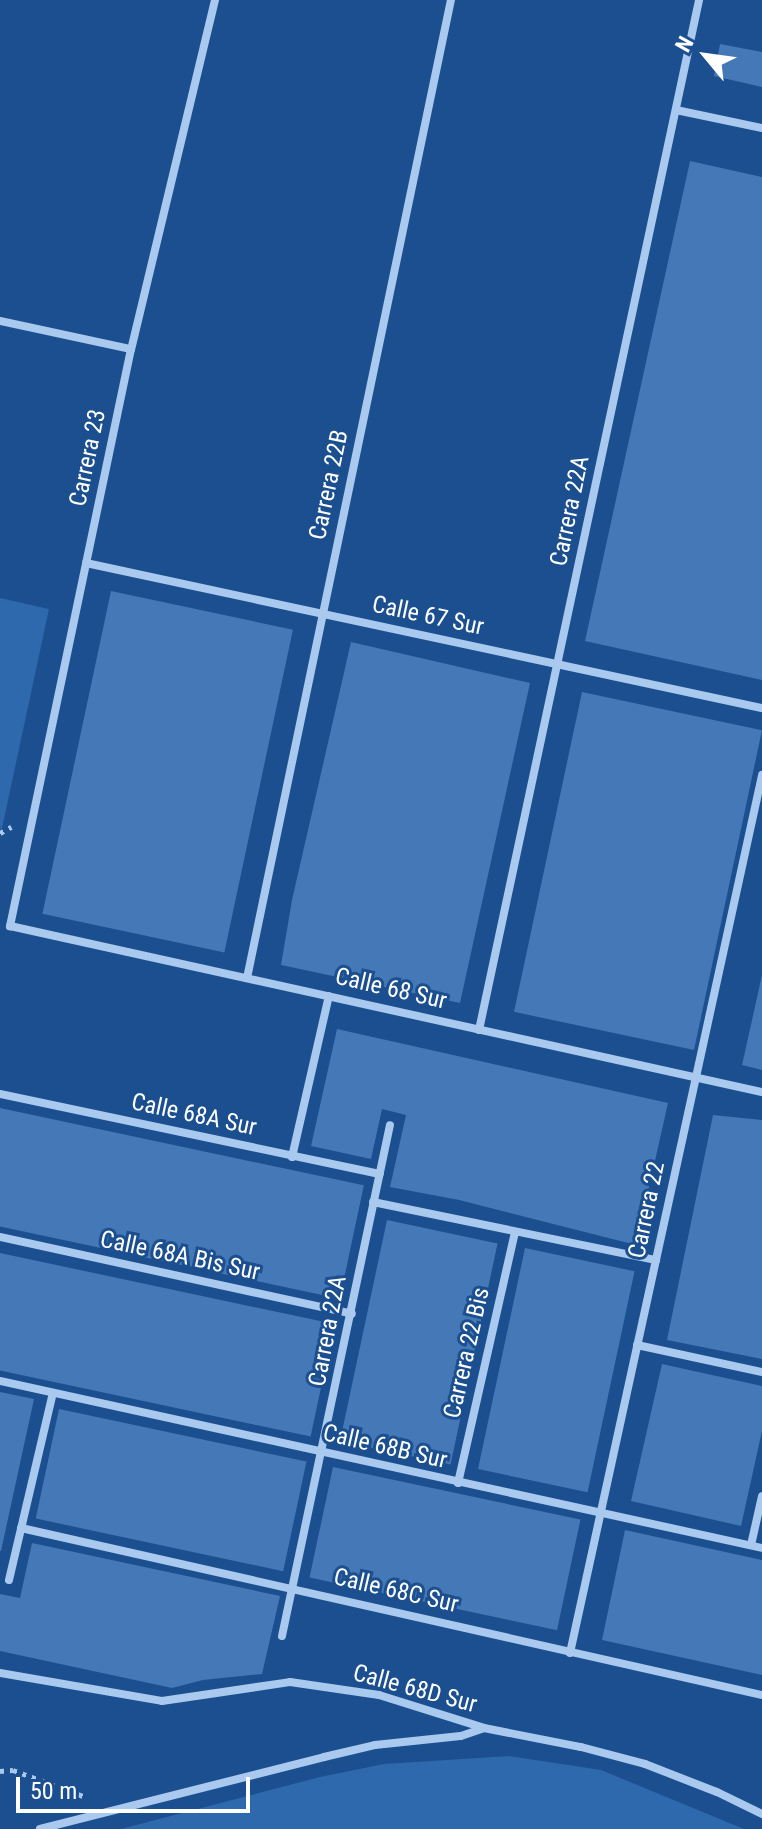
<!DOCTYPE html>
<html>
<head>
<meta charset="utf-8">
<style>
  body { margin:0 }
  #map { position:relative; width:762px; height:1829px; overflow:hidden; background:#1b4f8f; font-family:"Roboto Condensed",sans-serif }
  div>[style] { position:absolute }
  [style*='--x'] { left:calc(var(--x)*1px); top:calc(var(--y)*1px); width:calc(var(--w)*1px); rotate:calc(var(--a)*1deg) }
  .green>* { inset:0; background:#2e69ad }
  .building>* { inset:0; background:#4478b7; transform-origin:0 0 }
  .path>* { height:5px; margin-top:-2.5px; transform-origin:0; background:repeating-linear-gradient(90deg,#a9c9ee 0 4px,transparent 0 10px) }
  .minor>* { height:8px; margin:-4px; padding:0 4px; transform-origin:4px; border-radius:4px; background:#a9c9ee }
  span { translate:-50% -50%; white-space:nowrap; text-align:center; line-height:1.15; -webkit-text-stroke:6px #1b4f8f; paint-order:stroke }
  .street-label { font-size:24px; color:#fff }
  .north { position:absolute; left:666px; top:16px; width:80px; height:80px; -webkit-text-stroke:6px #1b4f8f; paint-order:stroke; rotate:299deg; font-size:22px; font-weight:700; line-height:32px; text-align:center; color:#fff }
  .north::after { content:''; display:block; margin:auto; width:28px; height:36px; background:#fff; clip-path:polygon(50% 0,100% 100%,50% 72%,0 100%) }
  .scale { position:absolute; left:16px; top:1777px; width:234px; height:36px; box-sizing:border-box; border:4px solid #fff; border-top:0; padding-left:10px; font-size:24px; line-height:28px; white-space:nowrap; color:#fff; -webkit-text-stroke:6px #1b4f8f; paint-order:stroke }
</style>
</head>
<body>
<div id="map">
  <div class="green">
    <i style="clip-path:polygon(0 598px,49px 609px,1px 833px,0 825px)"></i>
    <i style="clip-path:polygon(509px 1756px,601px 1770px,744px 1829px,121px 1829px,320px 1777px,384px 1764px)"></i>
  </div>
  <div class="building">
    <i style="clip-path:polygon(720px 44px,762px 52px,762px 87px,714px 76px)"></i>
    <i style="clip-path:polygon(690px 161px,762px 177px,762px 680px,585px 641px)"></i>
    <i style="left:111px;top:591px;width:186px;height:330px;rotate:12deg"></i>
    <i style="clip-path:polygon(351px 642px,530px 683px,460px 1003px,281px 965px,292px 900px)"></i>
    <i style="left:582px;top:692px;width:184px;height:327px;rotate:12deg"></i>
    <i style="clip-path:polygon(762px 975px,762px 1070px,742px 1065px)"></i>
    <i style="clip-path:polygon(337px 1029px,668px 1103px,636px 1245px,459px 1200px,390px 1187px,406px 1115px,382px 1109px,371px 1159px,311px 1146px)"></i>
    <i style="left:0;top:1108px;width:372px;height:116px;rotate:12deg"></i>
    <i style="clip-path:polygon(713px 1115px,762px 1120px,762px 1359px,667px 1340px)"></i>
    <i style="left:387px;top:1220px;width:113px;height:226px;rotate:12deg"></i>
    <i style="left:525px;top:1248px;width:112px;height:226px;rotate:12deg"></i>
    <i style="left:0;top:1253px;width:342px;height:115px;rotate:12deg"></i>
    <i style="clip-path:polygon(662px 1364px,762px 1386px,762px 1431px,741px 1526px,631px 1501px)"></i>
    <i style="clip-path:polygon(0 1392px,34px 1399px,1px 1551px,0 1551px)"></i>
    <i style="left:59px;top:1409px;width:253px;height:112px;rotate:12deg"></i>
    <i style="left:333px;top:1467px;width:253px;height:113px;rotate:12deg"></i>
    <i style="clip-path:polygon(625px 1530px,762px 1560px,762px 1675px,602px 1640px)"></i>
    <i style="clip-path:polygon(32px 1543px,280px 1596px,262px 1674px,203px 1680px,172px 1688px,0 1651px,0 1594px,20px 1598px)"></i>
  </div>
  <div class="path">
    <i style="--x:0;--y:833;--w:13;--a:-29"></i>
    <i style="--x:0;--y:1771;--w:13;--a:-4"></i>
    <i style="--x:13;--y:1770;--w:78;--a:20.3"></i>
  </div>
  <div class="minor">
    <i style="--x:215;--y:0;--w:359;--a:103.5"></i>
    <i style="--x:131;--y:349;--w:590;--a:101.84"></i>
    <i style="--x:10;--y:926;--w:770;--a:12.45"></i>
    <i style="--x:676;--y:110;--w:88;--a:11.8"></i>
    <i style="--x:0;--y:321;--w:134;--a:12.1"></i>
    <i style="--x:86;--y:563;--w:691;--a:12.11"></i>
    <i style="--x:247;--y:978;--w:999;--a:-78.22"></i>
    <i style="--x:479;--y:1030;--w:1053;--a:-77.94"></i>
    <i style="--x:0;--y:1094;--w:388;--a:11.9"></i>
    <i style="--x:292;--y:1157;--w:165;--a:-77.1"></i>
    <i style="--x:373;--y:1202;--w:289;--a:11.6"></i>
    <i style="--x:0;--y:1237;--w:360;--a:12.3"></i>
    <i style="--x:637;--y:1345;--w:128;--a:12.2"></i>
    <i style="--x:0;--y:1381;--w:780;--a:12.36"></i>
    <i style="--x:458;--y:1483;--w:257;--a:-77.2"></i>
    <i style="--x:21;--y:1528;--w:760;--a:12.7"></i>
    <i style="--x:751;--y:1545;--w:50;--a:-77.3"></i>
    <i style="--x:9;--y:1580;--w:192;--a:-76.8"></i>
    <i style="--x:282;--y:1636;--w:522;--a:-78.07"></i>
    <i style="--x:570;--y:1653;--w:899;--a:-77.66"></i>
    <i style="--x:0;--y:1673;--w:164;--a:9.8"></i>
    <i style="--x:162;--y:1701;--w:129;--a:-8.4"></i>
    <i style="--x:290;--y:1682;--w:90;--a:8.3"></i>
    <i style="--x:379;--y:1695;--w:110;--a:17.4"></i>
    <i style="--x:484;--y:1728;--w:99;--a:11.1"></i>
    <i style="--x:581;--y:1747;--w:66;--a:14.9"></i>
    <i style="--x:645;--y:1764;--w:77;--a:21.3"></i>
    <i style="--x:717;--y:1792;--w:50;--a:26.1"></i>
    <i style="--x:40;--y:1829;--w:293;--a:-14.2"></i>
    <i style="--x:324;--y:1757;--w:52;--a:-13.2"></i>
    <i style="--x:375;--y:1745;--w:86;--a:-6"></i>
    <i style="--x:461;--y:1736;--w:24;--a:-19"></i>
  </div>
  <div class="street-label">
    <span style="left:88px;top:458px;rotate:-78deg">Carrera 23</span>
    <span style="left:329px;top:485px;rotate:-78deg">Carrera 22B</span>
    <span style="left:570px;top:511px;rotate:-78deg">Carrera 22A</span>
    <span style="left:428px;top:616px;rotate:12deg">Calle 67 Sur</span>
    <span style="left:391px;top:989px;rotate:13deg">Calle 68 Sur</span>
    <span style="left:194px;top:1115px;rotate:12deg">Calle 68A Sur</span>
    <span style="left:647px;top:1210px;rotate:-78deg">Carrera 22</span>
    <span style="left:180px;top:1256px;rotate:12deg">Calle 68A Bis Sur</span>
    <span style="left:328px;top:1331px;rotate:-79deg">Carrera 22A</span>
    <span style="left:467px;top:1353px;rotate:-77deg">Carrera 22 Bis</span>
    <span style="left:385px;top:1447px;rotate:13deg">Calle 68B Sur</span>
    <span style="left:396px;top:1591px;rotate:13deg">Calle 68C Sur</span>
    <span style="left:415px;top:1689px;rotate:15deg">Calle 68D Sur</span>
  </div>
  <div class="north">N</div>
  <div class="scale">50 m</div>
</div>
</body>
</html>
